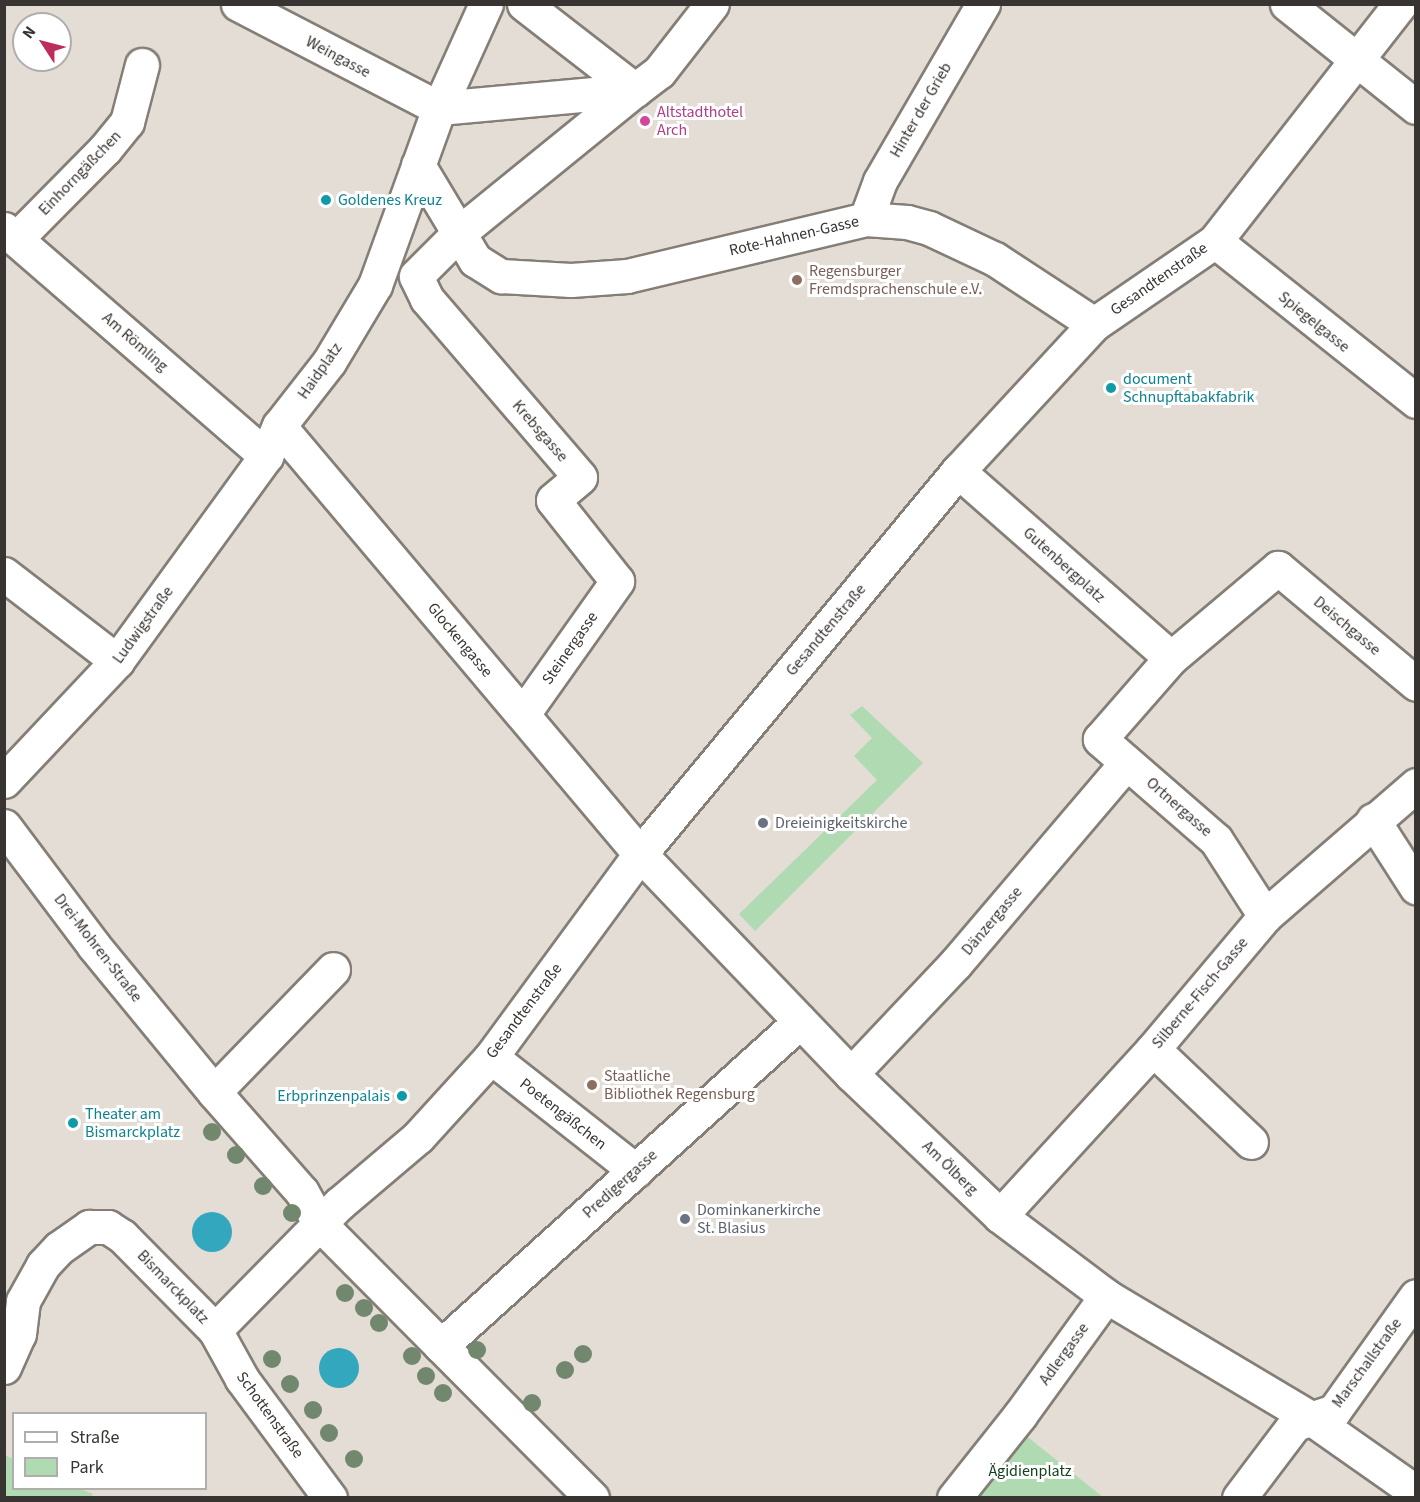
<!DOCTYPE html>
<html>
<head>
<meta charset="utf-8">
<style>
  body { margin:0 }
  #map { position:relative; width:1420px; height:1502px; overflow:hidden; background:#e4ddd5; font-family:"Source Sans 3",sans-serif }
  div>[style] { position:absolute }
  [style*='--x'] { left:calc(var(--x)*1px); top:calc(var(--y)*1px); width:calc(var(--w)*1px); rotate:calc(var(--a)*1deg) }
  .green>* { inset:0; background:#b0dab2 }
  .water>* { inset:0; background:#33a7bd }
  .round { border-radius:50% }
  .roads { filter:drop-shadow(2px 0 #847e76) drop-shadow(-2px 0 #847e76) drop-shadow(0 2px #847e76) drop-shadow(0 -2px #847e76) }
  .minor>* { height:33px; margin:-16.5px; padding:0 16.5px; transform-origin:16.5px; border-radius:16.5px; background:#fff }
  .trees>* { width:18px; height:18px; margin:-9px; border-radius:50%; background:#71876e }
  .dots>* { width:16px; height:16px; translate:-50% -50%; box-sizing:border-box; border:3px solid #fff; border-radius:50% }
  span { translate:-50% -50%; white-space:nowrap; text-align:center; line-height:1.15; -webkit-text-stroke:6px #fff; paint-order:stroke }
  .street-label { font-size:16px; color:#373431 }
  .hotel-label { font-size:16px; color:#b23c85 }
  .left { translate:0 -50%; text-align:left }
  .culture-label { font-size:16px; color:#0d838f }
  .right { translate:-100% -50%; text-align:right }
  .education-label { font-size:16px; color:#785e54 }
  .worship-label { font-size:16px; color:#5b616d }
  .park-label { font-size:16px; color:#13401a }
  .frame { position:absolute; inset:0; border:6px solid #373431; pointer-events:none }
  .legend { position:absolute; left:12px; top:1412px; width:195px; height:78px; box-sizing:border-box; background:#fff; border:2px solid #afaead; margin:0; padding:8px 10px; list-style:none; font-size:18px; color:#373431 }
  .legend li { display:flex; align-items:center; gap:12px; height:30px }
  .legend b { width:30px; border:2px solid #afaead }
  .north { position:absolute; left:12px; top:12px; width:60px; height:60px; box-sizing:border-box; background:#fff; border:2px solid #afaead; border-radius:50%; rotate:306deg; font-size:16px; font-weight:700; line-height:24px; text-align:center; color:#373431 }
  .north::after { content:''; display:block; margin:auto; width:21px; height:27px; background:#bc2d5b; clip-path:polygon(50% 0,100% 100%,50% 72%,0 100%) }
</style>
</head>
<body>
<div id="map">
  <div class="green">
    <i style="clip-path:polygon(862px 706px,923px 763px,755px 931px,739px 914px,877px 780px,854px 756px,872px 738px,850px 715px)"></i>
    <i style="clip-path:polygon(1025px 1435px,1103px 1497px,974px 1498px)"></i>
    <i style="clip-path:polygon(5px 1455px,13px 1459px,14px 1488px,81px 1489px,93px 1494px,91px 1497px,5px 1497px)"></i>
  </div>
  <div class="water">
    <i class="round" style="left:192px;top:1212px;width:40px;height:40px"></i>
    <i class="round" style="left:319px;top:1348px;width:40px;height:40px"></i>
  </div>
  <div class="roads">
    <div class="minor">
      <i style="--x:238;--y:4;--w:226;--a:27.4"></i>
      <i style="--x:439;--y:108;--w:197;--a:-5.2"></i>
      <i style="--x:524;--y:4;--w:140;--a:37.8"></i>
      <i style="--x:635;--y:90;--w:30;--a:-37"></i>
      <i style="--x:659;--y:72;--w:86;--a:-52.1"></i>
      <i style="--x:1287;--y:4;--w:165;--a:38.6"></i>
      <i style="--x:418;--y:165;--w:111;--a:59"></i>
      <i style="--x:475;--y:260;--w:31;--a:32"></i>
      <i style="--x:501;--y:276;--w:70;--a:3.3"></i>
      <i style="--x:571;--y:280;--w:56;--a:-4.1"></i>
      <i style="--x:627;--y:276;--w:246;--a:-13.4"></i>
      <i style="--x:866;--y:219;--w:41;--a:4.2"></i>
      <i style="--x:907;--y:222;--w:23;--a:15"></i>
      <i style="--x:929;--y:228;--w:73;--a:25.2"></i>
      <i style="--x:995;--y:259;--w:118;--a:33.3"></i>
      <i style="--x:866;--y:219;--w:40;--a:-69.8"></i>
      <i style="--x:880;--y:181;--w:205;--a:-59.8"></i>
      <i style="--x:4;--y:229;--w:347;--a:40.9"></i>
      <i style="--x:16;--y:239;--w:127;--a:-45.3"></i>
      <i style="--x:105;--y:149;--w:35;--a:-51"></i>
      <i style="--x:127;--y:122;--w:59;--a:-75.3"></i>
      <i style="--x:1215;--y:241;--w:257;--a:38.5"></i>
      <i style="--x:279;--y:426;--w:560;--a:49.85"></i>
      <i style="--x:640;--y:854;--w:305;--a:46.2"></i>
      <i style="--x:851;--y:1074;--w:206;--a:43.6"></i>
      <i style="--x:1000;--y:1216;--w:133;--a:37"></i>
      <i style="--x:1106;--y:1296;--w:240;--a:30.8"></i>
      <i style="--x:1312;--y:1419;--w:127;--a:35.1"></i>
      <i style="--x:958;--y:471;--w:283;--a:41.3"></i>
      <i style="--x:4;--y:574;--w:143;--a:37.6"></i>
      <i style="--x:523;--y:714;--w:163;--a:-54.7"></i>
      <i style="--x:617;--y:581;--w:103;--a:-128.3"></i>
      <i style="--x:553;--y:500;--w:35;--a:-40"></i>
      <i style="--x:580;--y:477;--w:235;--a:-130.7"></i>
      <i style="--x:427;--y:299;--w:25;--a:-116"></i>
      <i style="--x:416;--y:276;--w:62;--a:-45"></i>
      <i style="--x:460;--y:232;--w:225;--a:-39.1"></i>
      <i style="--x:4;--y:781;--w:165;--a:-46.7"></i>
      <i style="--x:117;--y:661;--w:253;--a:-54"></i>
      <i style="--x:266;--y:456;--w:33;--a:-67"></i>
      <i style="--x:279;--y:426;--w:81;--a:-52"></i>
      <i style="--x:329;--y:362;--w:90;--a:-59.1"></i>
      <i style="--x:375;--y:285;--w:188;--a:-70.1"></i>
      <i style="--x:439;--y:108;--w:114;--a:-65.7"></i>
      <i style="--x:1373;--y:820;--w:80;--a:57.3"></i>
      <i style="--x:4;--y:826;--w:150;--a:53.1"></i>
      <i style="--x:94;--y:946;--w:189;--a:50.6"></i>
      <i style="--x:214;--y:1092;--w:133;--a:48.7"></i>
      <i style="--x:302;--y:1192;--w:37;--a:61"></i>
      <i style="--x:320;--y:1224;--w:386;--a:45.2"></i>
      <i style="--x:1265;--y:916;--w:90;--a:-122.8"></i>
      <i style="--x:1216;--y:840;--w:154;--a:-139"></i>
      <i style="--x:1100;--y:739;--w:108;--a:-48.8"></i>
      <i style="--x:1171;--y:658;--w:140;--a:-40.1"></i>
      <i style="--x:1278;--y:568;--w:180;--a:40"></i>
      <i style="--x:1153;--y:1049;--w:135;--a:43.5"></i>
      <i style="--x:491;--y:1057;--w:184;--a:38.2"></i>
      <i style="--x:851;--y:1074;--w:153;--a:-46.6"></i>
      <i style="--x:956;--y:963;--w:262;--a:-49.6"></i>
      <i style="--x:214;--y:1092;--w:171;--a:-45.9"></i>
      <i style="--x:1000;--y:1216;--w:226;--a:-47.5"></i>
      <i style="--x:1153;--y:1049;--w:174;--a:-49.9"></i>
      <i style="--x:1265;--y:916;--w:200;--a:-40.9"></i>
      <i style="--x:215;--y:1330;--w:177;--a:-45.5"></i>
      <i style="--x:339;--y:1204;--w:104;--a:-40.3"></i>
      <i style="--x:418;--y:1137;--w:108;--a:-47.6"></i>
      <i style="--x:491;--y:1057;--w:252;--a:-53.7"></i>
      <i style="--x:640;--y:854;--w:498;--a:-50.3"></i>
      <i style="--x:958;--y:471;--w:200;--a:-47.2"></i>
      <i style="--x:1094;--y:324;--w:147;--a:-34.4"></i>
      <i style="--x:1215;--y:241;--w:301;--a:-52"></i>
      <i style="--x:441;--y:1346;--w:484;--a:-42.1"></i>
      <i style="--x:4;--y:1367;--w:36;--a:-66"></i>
      <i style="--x:19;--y:1334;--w:33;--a:-83"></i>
      <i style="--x:23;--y:1301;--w:41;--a:-60.9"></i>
      <i style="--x:43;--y:1265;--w:23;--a:-47"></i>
      <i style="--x:59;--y:1248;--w:37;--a:-35"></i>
      <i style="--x:89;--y:1227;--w:19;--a:0"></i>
      <i style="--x:108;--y:1227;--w:17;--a:33"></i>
      <i style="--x:122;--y:1236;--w:132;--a:45.3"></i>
      <i style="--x:215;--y:1330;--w:56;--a:61.1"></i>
      <i style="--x:242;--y:1379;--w:148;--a:53.5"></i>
      <i style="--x:954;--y:1498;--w:106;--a:-51.5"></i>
      <i style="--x:1020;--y:1415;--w:147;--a:-54.1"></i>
      <i style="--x:1239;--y:1498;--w:93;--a:-52.9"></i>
      <i style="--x:1295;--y:1424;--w:41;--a:-18.4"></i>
      <i style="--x:1334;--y:1411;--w:141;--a:-54.5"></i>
    </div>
  </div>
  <div class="trees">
    <i style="left:212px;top:1132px"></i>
    <i style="left:236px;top:1155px"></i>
    <i style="left:263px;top:1186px"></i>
    <i style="left:292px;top:1213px"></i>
    <i style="left:345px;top:1293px"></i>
    <i style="left:364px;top:1308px"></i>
    <i style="left:379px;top:1323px"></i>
    <i style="left:477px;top:1350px"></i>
    <i style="left:583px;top:1354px"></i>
    <i style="left:412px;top:1356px"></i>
    <i style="left:272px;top:1359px"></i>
    <i style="left:565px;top:1370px"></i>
    <i style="left:426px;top:1376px"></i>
    <i style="left:290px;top:1384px"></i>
    <i style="left:443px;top:1393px"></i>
    <i style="left:532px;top:1403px"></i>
    <i style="left:313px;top:1410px"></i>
    <i style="left:329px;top:1433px"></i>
    <i style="left:354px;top:1459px"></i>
  </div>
  <div class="dots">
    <i style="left:645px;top:121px;background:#d1479c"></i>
    <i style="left:326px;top:200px;background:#0f9aa8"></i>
    <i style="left:797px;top:280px;background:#8d6e63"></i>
    <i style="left:1111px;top:388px;background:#0f9aa8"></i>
    <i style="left:763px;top:823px;background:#6b7280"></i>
    <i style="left:592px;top:1085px;background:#8d6e63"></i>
    <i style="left:402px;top:1096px;background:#0f9aa8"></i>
    <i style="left:73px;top:1123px;background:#0f9aa8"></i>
    <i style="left:685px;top:1219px;background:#6b7280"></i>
  </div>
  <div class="street-label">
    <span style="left:338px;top:57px;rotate:28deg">Weingasse</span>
    <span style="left:921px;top:110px;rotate:-60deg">Hinter der Grieb</span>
    <span style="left:80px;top:173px;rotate:-46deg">Einhorngäßchen</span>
    <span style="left:794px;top:236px;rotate:-13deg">Rote-Hahnen-Gasse</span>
    <span style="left:1159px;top:279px;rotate:-35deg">Gesandtenstraße</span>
    <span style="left:1314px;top:322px;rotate:39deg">Spiegelgasse</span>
    <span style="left:135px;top:342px;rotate:41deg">Am Römling</span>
    <span style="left:320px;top:371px;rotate:-55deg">Haidplatz</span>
    <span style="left:540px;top:431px;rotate:49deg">Krebsgasse</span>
    <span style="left:1064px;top:565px;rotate:42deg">Gutenbergplatz</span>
    <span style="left:143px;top:625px;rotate:-54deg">Ludwigstraße</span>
    <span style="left:1347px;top:626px;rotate:40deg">Deischgasse</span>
    <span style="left:826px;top:630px;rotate:-50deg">Gesandtenstraße</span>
    <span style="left:460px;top:640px;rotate:50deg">Glockengasse</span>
    <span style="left:570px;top:648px;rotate:-55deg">Steinergasse</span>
    <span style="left:1179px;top:807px;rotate:41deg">Ortnergasse</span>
    <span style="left:992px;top:921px;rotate:-50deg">Dänzergasse</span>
    <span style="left:98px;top:948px;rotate:52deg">Drei-Mohren-Straße</span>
    <span style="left:1200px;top:993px;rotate:-50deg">Silberne-Fisch-Gasse</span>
    <span style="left:524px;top:1011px;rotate:-53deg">Gesandtenstraße</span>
    <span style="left:563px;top:1114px;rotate:38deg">Poetengäßchen</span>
    <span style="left:950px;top:1168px;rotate:44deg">Am Ölberg</span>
    <span style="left:620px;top:1184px;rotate:-42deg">Predigergasse</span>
    <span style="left:173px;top:1287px;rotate:46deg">Bismarckplatz</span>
    <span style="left:1064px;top:1354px;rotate:-54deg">Adlergasse</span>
    <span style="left:1367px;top:1363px;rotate:-54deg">Marschallstraße</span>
    <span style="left:270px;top:1415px;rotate:54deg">Schottenstraße</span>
  </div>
  <div class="hotel-label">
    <span class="left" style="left:657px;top:121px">Altstadthotel<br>Arch</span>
  </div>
  <div class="culture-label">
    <span class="left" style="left:338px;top:200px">Goldenes Kreuz</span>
    <span class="left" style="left:1123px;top:388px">document<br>Schnupftabakfabrik</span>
    <span class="right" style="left:390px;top:1096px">Erbprinzenpalais</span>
    <span class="left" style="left:85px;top:1123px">Theater am<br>Bismarckplatz</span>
  </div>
  <div class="education-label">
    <span class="left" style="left:809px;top:280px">Regensburger<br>Fremdsprachenschule e.V.</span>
    <span class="left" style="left:604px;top:1085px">Staatliche<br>Bibliothek Regensburg</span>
  </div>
  <div class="worship-label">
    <span class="left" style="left:775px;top:823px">Dreieinigkeitskirche</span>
    <span class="left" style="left:697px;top:1219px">Dominkanerkirche<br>St. Blasius</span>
  </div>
  <div class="park-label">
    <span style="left:1030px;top:1471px">Ägidienplatz</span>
  </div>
  <div class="frame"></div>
  <ul class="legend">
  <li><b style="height:8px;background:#fff"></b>Straße</li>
  <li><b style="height:16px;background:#b0dab2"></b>Park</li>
  </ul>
  <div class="north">N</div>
</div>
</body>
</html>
